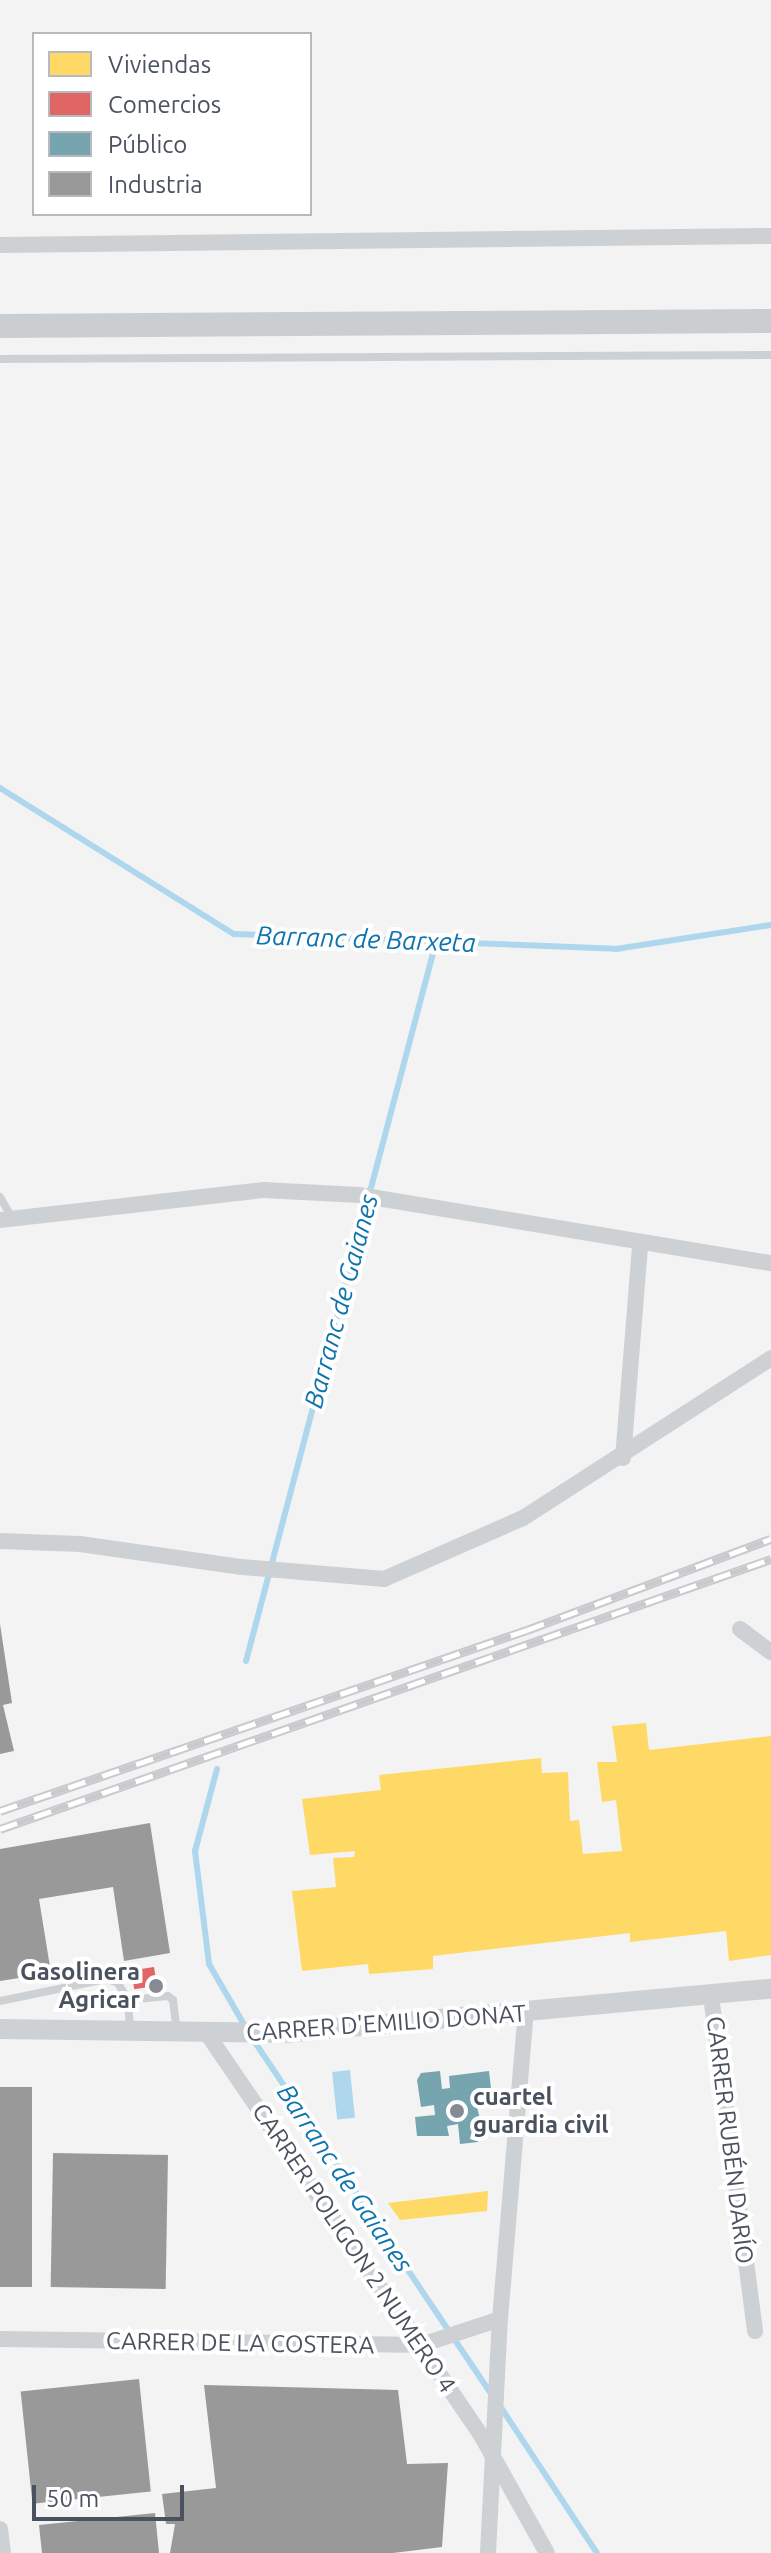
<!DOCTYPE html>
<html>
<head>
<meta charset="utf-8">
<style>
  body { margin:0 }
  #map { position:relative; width:771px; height:2553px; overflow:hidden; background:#f3f3f3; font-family:Ubuntu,sans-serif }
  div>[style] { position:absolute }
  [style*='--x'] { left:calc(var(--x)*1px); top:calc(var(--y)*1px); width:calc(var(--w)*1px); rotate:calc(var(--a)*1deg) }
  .water>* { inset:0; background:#aed7ed; transform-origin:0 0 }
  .homes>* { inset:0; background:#ffd966 }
  .shops>* { inset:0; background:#e06666; transform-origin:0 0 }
  .public>* { inset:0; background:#76a5af }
  .industry>* { inset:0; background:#999; transform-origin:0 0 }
  .stream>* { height:6px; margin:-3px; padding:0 3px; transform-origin:3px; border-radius:3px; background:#aed7ed }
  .service>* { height:8px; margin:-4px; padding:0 4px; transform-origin:4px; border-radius:4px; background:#ced1d4 }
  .minor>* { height:16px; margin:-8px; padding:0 8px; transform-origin:8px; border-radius:8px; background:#ced1d4 }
  .tertiary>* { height:20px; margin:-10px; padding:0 10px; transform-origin:10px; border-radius:10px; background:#ced1d4 }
  .primary>* { height:24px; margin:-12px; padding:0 12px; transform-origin:12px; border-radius:12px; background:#cbced1 }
  .rail>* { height:9px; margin-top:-4.5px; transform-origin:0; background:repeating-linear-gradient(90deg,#fff 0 18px,#c8cacd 0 36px); box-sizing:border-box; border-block:2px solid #c8cacd }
  .dots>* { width:22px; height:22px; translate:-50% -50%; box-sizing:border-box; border:4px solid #fff; border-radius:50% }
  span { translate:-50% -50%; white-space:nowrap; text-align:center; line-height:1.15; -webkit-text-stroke:8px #fff; paint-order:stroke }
  .poi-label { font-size:24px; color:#4a525f; font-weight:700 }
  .right { translate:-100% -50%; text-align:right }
  .left { translate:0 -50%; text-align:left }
  .street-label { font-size:24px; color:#4a525f }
  .water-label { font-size:26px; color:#0f74ad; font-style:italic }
  .legend { position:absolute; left:32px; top:32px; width:280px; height:184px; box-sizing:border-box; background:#fff; border:2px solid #b7babf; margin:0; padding:10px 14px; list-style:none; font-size:24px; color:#4a525f }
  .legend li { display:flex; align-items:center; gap:16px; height:40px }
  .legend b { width:40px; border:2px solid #b7babf }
  .scale { position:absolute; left:32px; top:2485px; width:152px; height:36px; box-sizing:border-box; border:4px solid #4a525f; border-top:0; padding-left:10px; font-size:24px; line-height:28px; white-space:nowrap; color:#4a525f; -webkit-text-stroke:6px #fff; paint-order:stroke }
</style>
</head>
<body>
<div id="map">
  <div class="water">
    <i style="left:350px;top:2070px;width:48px;height:18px;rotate:84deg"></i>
  </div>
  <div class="homes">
    <i style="clip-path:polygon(646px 1723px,649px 1750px,771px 1736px,771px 1955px,729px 1961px,726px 1931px,630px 1942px,630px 1933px,433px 1956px,433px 1969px,369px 1974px,368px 1964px,302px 1971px,292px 1891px,336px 1887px,333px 1858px,354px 1857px,355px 1851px,310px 1855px,302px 1799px,381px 1790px,379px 1775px,541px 1758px,542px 1773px,568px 1772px,570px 1821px,579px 1820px,583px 1854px,622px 1851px,616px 1800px,602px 1802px,597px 1762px,617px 1762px,612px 1726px)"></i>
    <i style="clip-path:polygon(488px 2191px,487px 2211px,400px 2220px,388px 2203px)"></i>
  </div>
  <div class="shops">
    <i style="left:154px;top:1967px;width:19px;height:23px;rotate:81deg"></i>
  </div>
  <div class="public">
    <i style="clip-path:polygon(440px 2071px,442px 2089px,450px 2088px,449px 2076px,489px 2071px,492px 2097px,475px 2099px,484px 2135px,478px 2136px,478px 2142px,460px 2144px,458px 2124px,447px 2126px,449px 2136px,417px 2136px,415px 2117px,435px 2115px,434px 2105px,421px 2107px,417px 2080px,421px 2073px)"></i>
  </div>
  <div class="industry">
    <i style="clip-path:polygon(0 1624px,12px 1703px,3px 1705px,14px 1751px,0 1754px)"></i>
    <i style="clip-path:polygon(150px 1823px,170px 1953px,124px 1961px,113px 1887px,39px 1899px,51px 1973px,0 1981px,0 1849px)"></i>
    <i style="left:0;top:2087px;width:32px;height:200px"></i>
    <i style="left:53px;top:2153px;width:115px;height:134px;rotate:1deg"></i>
    <i style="left:139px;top:2379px;width:113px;height:119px;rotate:84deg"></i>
    <i style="clip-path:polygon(204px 2385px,398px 2390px,407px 2464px,448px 2463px,442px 2547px,393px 2553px,170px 2553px,175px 2524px,166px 2524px,162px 2494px,216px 2488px)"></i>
    <i style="clip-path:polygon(155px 2513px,159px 2553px,42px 2553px,39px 2525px)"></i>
  </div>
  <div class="stream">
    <i style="--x:0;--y:788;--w:276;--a:32"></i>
    <i style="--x:234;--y:934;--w:382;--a:2.2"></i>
    <i style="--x:616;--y:949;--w:157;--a:-8.8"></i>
    <i style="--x:246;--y:1661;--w:744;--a:-75.2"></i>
    <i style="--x:217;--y:1769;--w:85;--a:105"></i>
    <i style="--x:195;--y:1851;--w:114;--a:82.9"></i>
    <i style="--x:209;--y:1964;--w:74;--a:60"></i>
    <i style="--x:252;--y:2038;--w:428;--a:56.1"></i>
    <i style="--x:500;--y:2406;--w:176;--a:56.6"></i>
  </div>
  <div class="service">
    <i style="--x:0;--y:359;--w:771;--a:-0.3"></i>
    <i style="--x:0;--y:1197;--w:24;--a:60"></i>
    <i style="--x:128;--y:2000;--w:40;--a:-5.7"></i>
    <i style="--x:168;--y:1996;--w:6;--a:39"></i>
    <i style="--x:173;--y:2000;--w:32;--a:83"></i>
    <i style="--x:0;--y:2001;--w:108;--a:-11.7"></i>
    <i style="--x:106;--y:1979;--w:13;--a:18"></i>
    <i style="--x:118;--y:1983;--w:20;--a:60"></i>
    <i style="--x:128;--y:2000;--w:31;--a:86"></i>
  </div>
  <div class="minor">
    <i style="--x:0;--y:245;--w:771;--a:-0.67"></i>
    <i style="--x:0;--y:1220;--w:266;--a:-6.5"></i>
    <i style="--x:264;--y:1190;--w:95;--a:3"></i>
    <i style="--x:359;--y:1195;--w:418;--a:9.4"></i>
    <i style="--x:623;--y:1458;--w:214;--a:-85.4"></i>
    <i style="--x:0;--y:1541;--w:80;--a:2.1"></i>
    <i style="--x:80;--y:1544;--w:164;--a:8.1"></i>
    <i style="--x:242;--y:1567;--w:143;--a:4.8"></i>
    <i style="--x:384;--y:1579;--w:152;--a:-23.7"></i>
    <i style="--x:523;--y:1518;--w:295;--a:-32.8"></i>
    <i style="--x:740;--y:1629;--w:39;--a:37"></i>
    <i style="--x:711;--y:1996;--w:338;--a:82.5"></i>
    <i style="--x:208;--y:2035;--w:484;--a:55.7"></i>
    <i style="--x:481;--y:2435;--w:135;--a:60.8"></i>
    <i style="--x:0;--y:2339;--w:421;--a:0.8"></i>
    <i style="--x:421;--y:2345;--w:83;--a:-18.2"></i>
    <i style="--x:0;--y:2529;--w:24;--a:83"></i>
    <i style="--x:488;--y:2553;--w:234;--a:-87.1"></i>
    <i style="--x:500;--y:2319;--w:308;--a:-85.2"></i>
  </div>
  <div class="tertiary">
    <i style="--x:0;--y:2029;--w:284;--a:0.8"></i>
    <i style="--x:284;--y:2033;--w:489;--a:-5.2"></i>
  </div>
  <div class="primary">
    <i style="--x:0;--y:326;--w:771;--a:-0.37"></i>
  </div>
  <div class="rail">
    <i style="--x:0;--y:1811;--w:557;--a:-18.96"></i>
    <i style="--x:527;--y:1630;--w:260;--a:-20.5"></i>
    <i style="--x:0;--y:1829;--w:817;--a:-19.3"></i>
  </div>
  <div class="dots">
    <i style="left:156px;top:1986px;background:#858a93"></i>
    <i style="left:457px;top:2111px;background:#858a93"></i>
  </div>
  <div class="poi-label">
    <span class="right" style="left:140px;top:1986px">Gasolinera<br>Agricar</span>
    <span class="left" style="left:473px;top:2111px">cuartel<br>guardia civil</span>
  </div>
  <div class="street-label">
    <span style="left:386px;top:2023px;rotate:-4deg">CARRER D'EMILIO DONAT</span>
    <span style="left:730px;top:2140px;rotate:83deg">CARRER RUBÉN DARÍO</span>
    <span style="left:354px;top:2248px;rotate:56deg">CARRER POLIGON 2 NUMERO 4</span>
    <span style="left:240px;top:2343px;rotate:1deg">CARRER DE LA COSTERA</span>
  </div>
  <div class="water-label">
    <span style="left:366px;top:939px;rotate:2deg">Barranc de Barxeta</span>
    <span style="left:341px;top:1301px;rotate:-75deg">Barranc de Gaianes</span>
    <span style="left:345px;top:2178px;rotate:56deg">Barranc de Gaianes</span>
  </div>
  <ul class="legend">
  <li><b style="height:22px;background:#ffd966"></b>Viviendas</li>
  <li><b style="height:22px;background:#e06666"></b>Comercios</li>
  <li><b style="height:22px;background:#76a5af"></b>Público</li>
  <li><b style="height:22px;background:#999"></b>Industria</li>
  </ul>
  <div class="scale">50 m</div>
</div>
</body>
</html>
